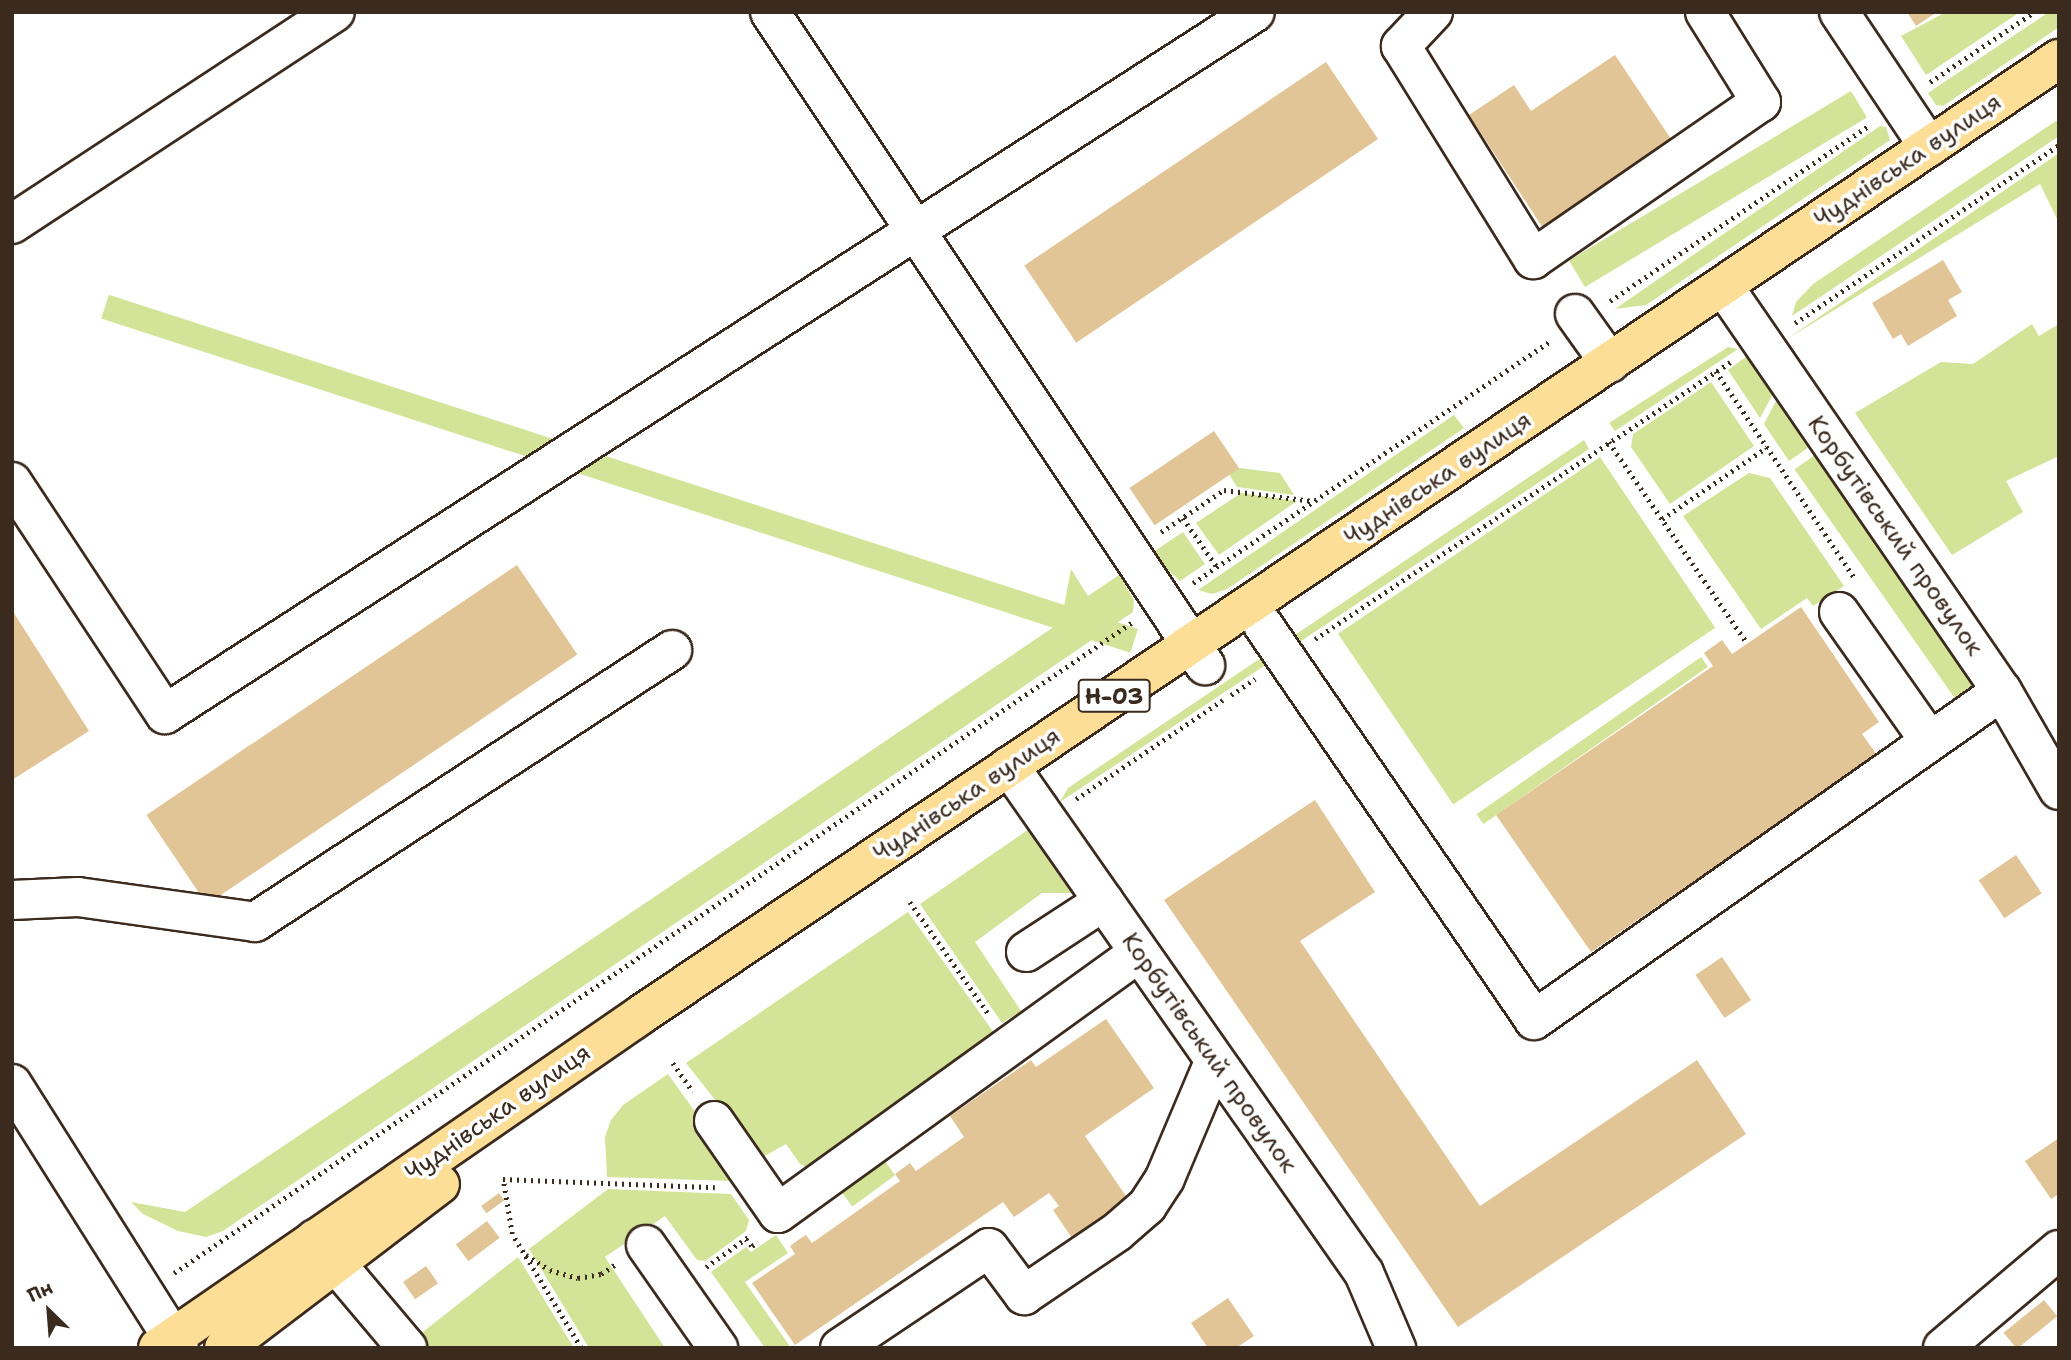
<!DOCTYPE html>
<html>
<head>
<meta charset="utf-8">
<style>
  body { margin:0 }
  #map { position:relative; width:2071px; height:1360px; overflow:hidden; background:#fff; font-family:"Shantell Sans",sans-serif }
  div>[style] { position:absolute }
  [style*='--x'] { left:calc(var(--x)*1px); top:calc(var(--y)*1px); width:calc(var(--w)*1px); rotate:calc(var(--a)*1deg) }
  .green>* { inset:0; background:#d3e397; transform-origin:0 0 }
  .building>* { inset:0; background:#e2c596; transform-origin:0 0 }
  .path>* { height:4.5px; margin-top:-2.25px; transform-origin:0; background:repeating-linear-gradient(90deg,#3b2a1e 0 2px,transparent 0 7px) }
  .roads { filter:drop-shadow(2px 0 #3b2a1e) drop-shadow(-2px 0 #3b2a1e) drop-shadow(0 2px #3b2a1e) drop-shadow(0 -2px #3b2a1e) }
  .minor>* { height:38px; margin:-19px; padding:0 19px; transform-origin:19px; border-radius:19px; background:#fff }
  .major>* { height:38px; margin:-19px; padding:0 19px; transform-origin:19px; border-radius:19px; background:#fdde96 }
  span { translate:-50% -50%; white-space:nowrap; text-align:center; line-height:1.15; -webkit-text-stroke:7px #fff; paint-order:stroke }
  .shield-label span { padding:2px 5px; background:#fff; border:2px solid; border-radius:5px; -webkit-text-stroke-width:0 }
  .shield-label { font-size:23px; color:#3b2a1e; font-weight:700 }
  .street-label { font-size:24px; color:#3b2a1e }
  .frame { position:absolute; inset:0; border:14px solid #3b2a1e; pointer-events:none }
  .north { position:absolute; left:14px; top:1276px; width:70px; height:70px; -webkit-text-stroke:5px #fff; paint-order:stroke; rotate:335deg; font-size:19px; font-weight:700; line-height:28px; text-align:center; color:#3b2a1e }
  .north::after { content:''; display:block; margin:auto; width:24px; height:32px; background:#3b2a1e; clip-path:polygon(50% 0,100% 100%,50% 72%,0 100%) }
</style>
</head>
<body>
<div id="map">
  <div class="green">
    <i style="clip-path:polygon(1946px 12px,2020px 12px,1926px 75px,1901px 36px)"></i>
    <i style="clip-path:polygon(2049px 12px,2059px 12px,2059px 27px,1943px 106px,1936px 105px,1928px 93px)"></i>
    <i style="left:1851px;top:91px;width:31px;height:329px;rotate:59deg"></i>
    <i style="clip-path:polygon(2059px 119px,2059px 136px,1792px 316px,1796px 302px,1813px 284px)"></i>
    <i style="clip-path:polygon(1880px 126px,1886px 127px,1890px 140px,1646px 305px,1615px 309px)"></i>
    <i style="clip-path:polygon(2059px 153px,2059px 223px,2040px 184px,1787px 339px)"></i>
    <i style="clip-path:polygon(2032px 324px,2039px 336px,2059px 324px,2059px 456px,2006px 481px,2023px 512px,1952px 555px,1855px 413px,1941px 362px,1973px 364px)"></i>
    <i style="clip-path:polygon(1728px 347px,1738px 349px,1615px 431px,1609px 423px)"></i>
    <i style="clip-path:polygon(1747px 356px,1773px 394px,1760px 418px,1728px 370px)"></i>
    <i style="clip-path:polygon(1711px 382px,1754px 446px,1670px 504px,1631px 447px,1633px 434px)"></i>
    <i style="clip-path:polygon(1777px 399px,1809px 447px,1789px 461px,1764px 424px)"></i>
    <i style="clip-path:polygon(1454px 415px,1464px 428px,1227px 589px,1212px 594px,1198px 590px)"></i>
    <i style="clip-path:polygon(1584px 440px,1589px 449px,1060px 802px,1068px 788px)"></i>
    <i style="left:1815px;top:455px;width:285px;height:25px;rotate:55deg"></i>
    <i style="left:1600px;top:457px;width:206px;height:316px;rotate:56deg"></i>
    <i style="clip-path:polygon(1239px 468px,1280px 473px,1294px 495px,1237px 487px,1229px 474px)"></i>
    <i style="clip-path:polygon(1749px 473px,1770px 478px,1844px 586px,1813px 606px,1807px 598px,1761px 629px,1683px 516px)"></i>
    <i style="clip-path:polygon(1241px 493px,1297px 501px,1219px 555px,1196px 523px)"></i>
    <i style="clip-path:polygon(1183px 532px,1205px 564px,1180px 581px,1150px 554px)"></i>
    <i style="clip-path:polygon(1071px 569px,1088px 596px,1119px 575px,1134px 600px,1133px 612px,223px 1231px,206px 1237px,178px 1231px,143px 1214px,131px 1202px,185px 1212px,760px 826px,1061px 622px)"></i>
    <i style="left:1138px;top:629px;width:25px;height:1082px;rotate:108deg"></i>
    <i style="left:1701px;top:657px;width:12px;height:274px;rotate:55deg"></i>
    <i style="clip-path:polygon(1032px 827px,1077px 893px,1042px 893px,975px 942px,1021px 1011px,1002px 1023px,920px 904px)"></i>
    <i style="clip-path:polygon(908px 912px,994px 1033px,912px 1090px,917px 1097px,814px 1171px,800px 1164px,786px 1144px,761px 1158px,686px 1063px)"></i>
    <i style="clip-path:polygon(668px 1074px,706px 1127px,734px 1181px,607px 1177px,605px 1137px,611px 1120px,623px 1105px)"></i>
    <i style="left:884px;top:1160px;width:19px;height:53px;rotate:54deg"></i>
    <i style="clip-path:polygon(608px 1189px,731px 1194px,749px 1220px,746px 1231px,705px 1261px,697px 1260px,665px 1216px,605px 1257px,665px 1348px,589px 1348px,529px 1249px)"></i>
    <i style="clip-path:polygon(776px 1235px,788px 1253px,745px 1282px,791px 1348px,765px 1348px,711px 1272px,746px 1247px,751px 1252px)"></i>
    <i style="clip-path:polygon(518px 1257px,574px 1348px,431px 1348px,419px 1335px)"></i>
  </div>
  <div class="building">
    <i style="clip-path:polygon(1907px 12px,1937px 12px,1916px 26px)"></i>
    <i style="clip-path:polygon(1615px 55px,1673px 142px,1543px 228px,1469px 115px,1514px 85px,1531px 111px)"></i>
    <i style="left:1326px;top:62px;width:93px;height:364px;rotate:56deg"></i>
    <i style="clip-path:polygon(1943px 260px,1962px 292px,1948px 300px,1957px 316px,1908px 346px,1901px 334px,1893px 339px,1872px 303px)"></i>
    <i style="left:1214px;top:431px;width:45px;height:102px;rotate:56deg"></i>
    <i style="left:517px;top:565px;width:108px;height:447px;rotate:56deg"></i>
    <i style="clip-path:polygon(1801px 607px,1879px 722px,1862px 734px,1877px 755px,1591px 952px,1496px 815px,1713px 666px,1704px 653px,1722px 640px,1732px 654px)"></i>
    <i style="clip-path:polygon(12px 610px,89px 731px,12px 780px)"></i>
    <i style="clip-path:polygon(1315px 800px,1375px 892px,1300px 941px,1480px 1206px,1697px 1060px,1746px 1134px,1458px 1327px,1164px 900px)"></i>
    <i style="left:2016px;top:855px;width:46px;height:45px;rotate:56deg"></i>
    <i style="left:1722px;top:957px;width:52px;height:32px;rotate:56deg"></i>
    <i style="clip-path:polygon(1106px 1019px,1154px 1088px,1085px 1136px,1132px 1205px,1076px 1244px,1053px 1210px,1059px 1206px,1049px 1193px,1014px 1217px,1003px 1202px,795px 1345px,752px 1283px,795px 1254px,790px 1246px,798px 1240px,806px 1235px,812px 1243px,900px 1181px,895px 1174px,910px 1163px,916px 1171px,964px 1137px,950px 1116px,1031px 1060px,1036px 1067px)"></i>
    <i style="clip-path:polygon(2059px 1138px,2059px 1194px,2051px 1199px,2025px 1161px)"></i>
    <i style="left:499px;top:1193px;width:9px;height:22px;rotate:54deg"></i>
    <i style="left:487px;top:1221px;width:21px;height:39px;rotate:53deg"></i>
    <i style="left:426px;top:1266px;width:21px;height:28px;rotate:55deg"></i>
    <i style="clip-path:polygon(1228px 1298px,1254px 1336px,1236px 1348px,1208px 1348px,1191px 1323px)"></i>
    <i style="left:2044px;top:1300px;width:21px;height:52px;rotate:51deg"></i>
  </div>
  <div class="path">
    <i style="--x:1930;--y:82;--w:125;--a:-33.9"></i>
    <i style="--x:1610;--y:301;--w:314;--a:-34.1"></i>
    <i style="--x:1795;--y:323;--w:318;--a:-34"></i>
    <i style="--x:1716;--y:371;--w:248;--a:56.2"></i>
    <i style="--x:1609;--y:442;--w:244;--a:55.5"></i>
    <i style="--x:1183;--y:518;--w:60;--a:55.2"></i>
    <i style="--x:1662;--y:519;--w:127;--a:-34.4"></i>
    <i style="--x:1161;--y:532;--w:76;--a:-33.7"></i>
    <i style="--x:1224;--y:490;--w:90;--a:7"></i>
    <i style="--x:1193;--y:583;--w:431;--a:-34.1"></i>
    <i style="--x:1315;--y:639;--w:499;--a:-33.7"></i>
    <i style="--x:1231;--y:695;--w:29;--a:-34"></i>
    <i style="--x:1076;--y:799;--w:177;--a:-34"></i>
    <i style="--x:910;--y:902;--w:139;--a:54.9"></i>
    <i style="--x:673;--y:1063;--w:35;--a:55"></i>
    <i style="--x:746;--y:1239;--w:9;--a:49"></i>
    <i style="--x:752;--y:1246;--w:7;--a:-34"></i>
    <i style="--x:526;--y:1255;--w:28;--a:32"></i>
    <i style="--x:550;--y:1270;--w:29;--a:16"></i>
    <i style="--x:578;--y:1278;--w:23;--a:-10"></i>
    <i style="--x:601;--y:1274;--w:18;--a:-34"></i>
    <i style="--x:706;--y:1267;--w:52;--a:-35.5"></i>
    <i style="--x:174;--y:1273;--w:1160;--a:-34.18"></i>
    <i style="--x:581;--y:1348;--w:133;--a:-121.2"></i>
    <i style="--x:512;--y:1234;--w:56;--a:-99.3"></i>
    <i style="--x:503;--y:1179;--w:212;--a:2.2"></i>
  </div>
  <div class="roads">
    <div class="minor">
      <i style="--x:770;--y:12;--w:785;--a:56.33"></i>
      <i style="--x:1433;--y:12;--w:47;--a:133.3"></i>
      <i style="--x:1401;--y:46;--w:251;--a:58.2"></i>
      <i style="--x:1533;--y:259;--w:277;--a:-34.6"></i>
      <i style="--x:1761;--y:102;--w:106;--a:-121.9"></i>
      <i style="--x:1839;--y:12;--w:162;--a:56.3"></i>
      <i style="--x:12;--y:224;--w:386;--a:-33.3"></i>
      <i style="--x:1724;--y:287;--w:490;--a:55.5"></i>
      <i style="--x:2002;--y:691;--w:114;--a:60.1"></i>
      <i style="--x:1575;--y:314;--w:60;--a:54.5"></i>
      <i style="--x:12;--y:482;--w:278;--a:56.6"></i>
      <i style="--x:165;--y:714;--w:1296;--a:-32.78"></i>
      <i style="--x:1839;--y:612;--w:156;--a:54.9"></i>
      <i style="--x:1263;--y:625;--w:479;--a:55.5"></i>
      <i style="--x:1534;--y:1020;--w:572;--a:-35.11"></i>
      <i style="--x:1009;--y:766;--w:619;--a:55"></i>
      <i style="--x:1364;--y:1273;--w:82;--a:66.9"></i>
      <i style="--x:12;--y:900;--w:66;--a:-2.6"></i>
      <i style="--x:78;--y:897;--w:179;--a:8"></i>
      <i style="--x:255;--y:922;--w:498;--a:-33.1"></i>
      <i style="--x:1026;--y:952;--w:93;--a:-33.2"></i>
      <i style="--x:12;--y:1084;--w:312;--a:57.7"></i>
      <i style="--x:714;--y:1121;--w:112;--a:55.2"></i>
      <i style="--x:778;--y:1213;--w:445;--a:-35.8"></i>
      <i style="--x:315;--y:1239;--w:143;--a:49.8"></i>
      <i style="--x:646;--y:1245;--w:126;--a:55"></i>
      <i style="--x:840;--y:1348;--w:179;--a:-33.9"></i>
      <i style="--x:989;--y:1248;--w:59;--a:53.3"></i>
      <i style="--x:1024;--y:1295;--w:112;--a:-34.1"></i>
      <i style="--x:1117;--y:1232;--w:40;--a:-41"></i>
      <i style="--x:1147;--y:1206;--w:33;--a:-57"></i>
      <i style="--x:1165;--y:1178;--w:126;--a:-67.1"></i>
      <i style="--x:1943;--y:1348;--w:152;--a:-40.2"></i>
    </div>
    <div class="major">
      <i style="--x:158;--y:1348;--w:588;--a:-34.61"></i>
      <i style="--x:642;--y:1014;--w:1709;--a:-33.98"></i>
      <i style="--x:224;--y:1348;--w:271;--a:-37.2"></i>
    </div>
  </div>
  <div class="shield-label">
    <span style="left:1114px;top:696px">Н-03</span>
  </div>
  <div class="street-label">
    <span style="left:1908px;top:161px;rotate:-34deg">Чуднівська вулиця</span>
    <span style="left:1438px;top:479px;rotate:-34deg">Чуднівська вулиця</span>
    <span style="left:1895px;top:536px;rotate:55deg">Корбутівський провулок</span>
    <span style="left:967px;top:795px;rotate:-34deg">Чуднівська вулиця</span>
    <span style="left:1209px;top:1053px;rotate:55deg">Корбутівський провулок</span>
    <span style="left:498px;top:1113px;rotate:-35deg">Чуднівська вулиця</span>
  </div>
  <div class="frame"></div>
  <div class="north">Пн</div>
</div>
</body>
</html>
